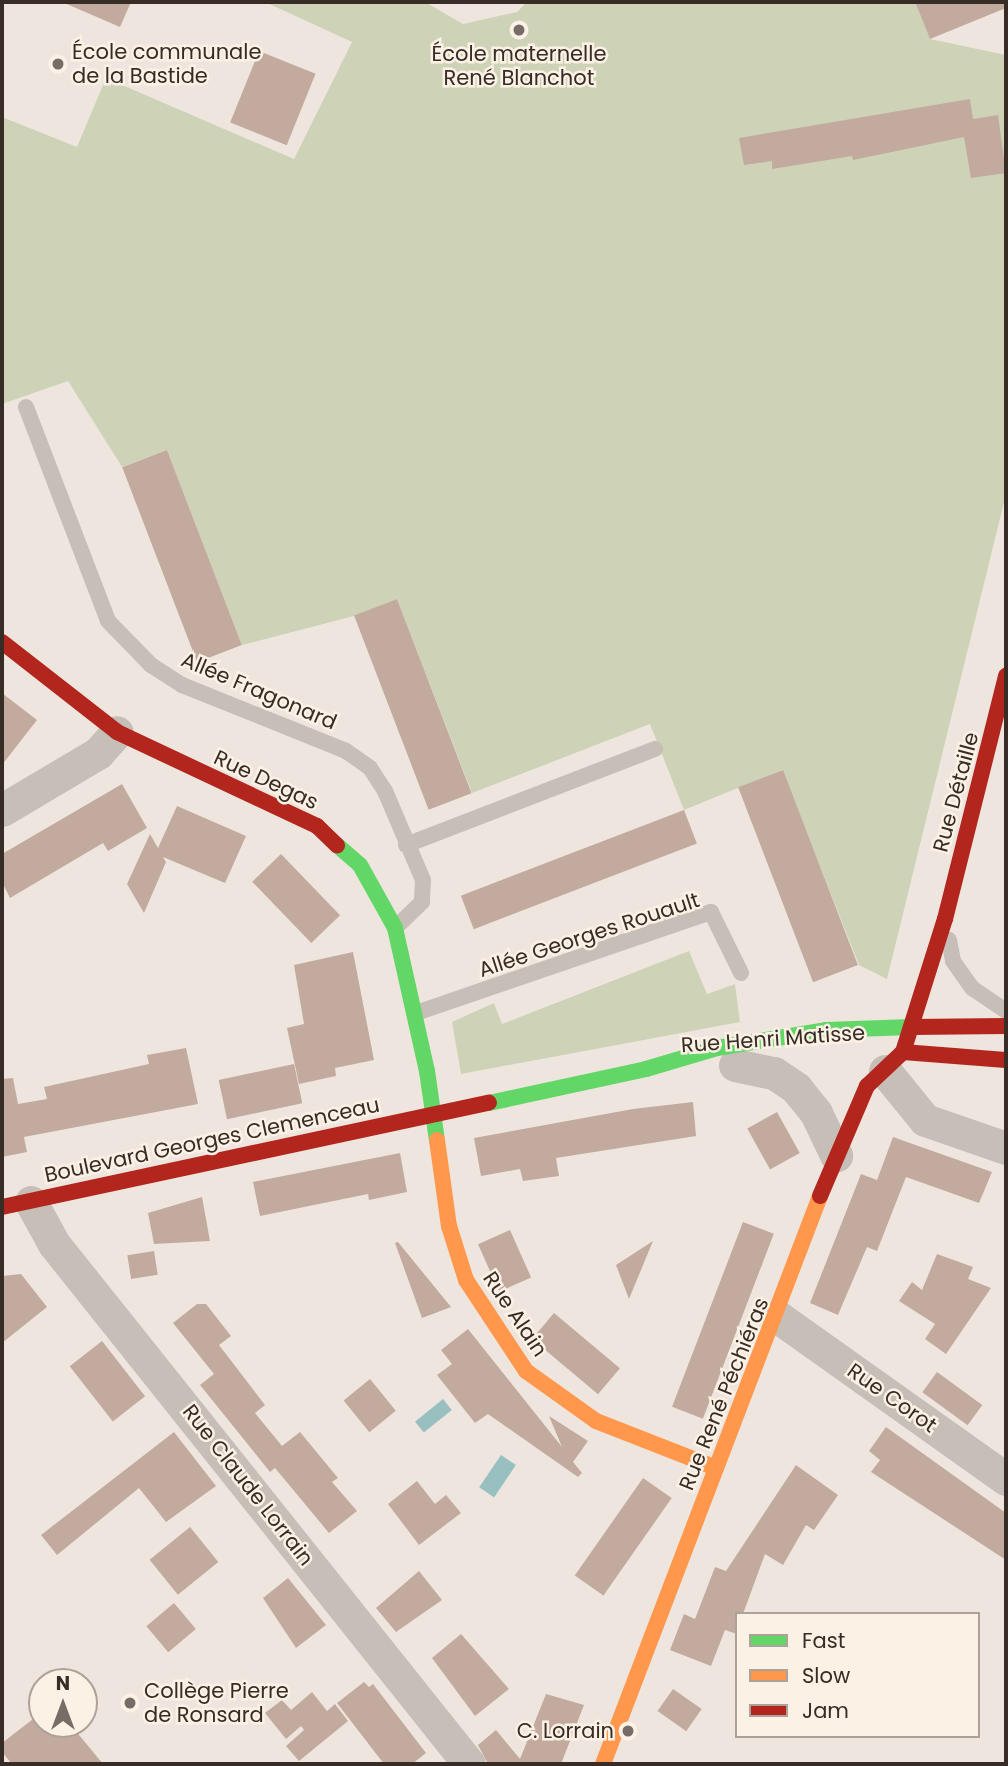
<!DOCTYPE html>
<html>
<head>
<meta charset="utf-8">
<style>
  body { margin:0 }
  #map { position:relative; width:1008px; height:1766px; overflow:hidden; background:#eee6de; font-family:Poppins,sans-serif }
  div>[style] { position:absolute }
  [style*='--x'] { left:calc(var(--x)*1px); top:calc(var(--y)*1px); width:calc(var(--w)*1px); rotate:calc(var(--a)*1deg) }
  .green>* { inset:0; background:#ced3b7 }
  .water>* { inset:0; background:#99c0c0; transform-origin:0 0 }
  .building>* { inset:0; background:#c3aa9e; transform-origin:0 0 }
  .lane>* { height:16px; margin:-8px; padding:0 8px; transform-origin:8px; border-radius:8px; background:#c6bfb8 }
  .street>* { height:33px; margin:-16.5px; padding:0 16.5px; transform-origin:16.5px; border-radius:16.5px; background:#c6bfb8 }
  .fast>* { height:16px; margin:-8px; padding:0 8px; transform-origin:8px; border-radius:8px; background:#63d668 }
  .slow>* { height:16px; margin:-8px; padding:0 8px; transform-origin:8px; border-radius:8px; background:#ff974d }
  .jam>* { height:16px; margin:-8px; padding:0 8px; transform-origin:8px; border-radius:8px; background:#b3261e }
  .dots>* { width:19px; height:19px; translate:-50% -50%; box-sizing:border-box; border:4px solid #fbf1e5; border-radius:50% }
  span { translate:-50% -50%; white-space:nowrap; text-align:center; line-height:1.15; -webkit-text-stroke:5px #fbf1e5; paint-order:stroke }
  .poi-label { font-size:21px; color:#372c26 }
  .left { translate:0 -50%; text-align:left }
  .right { translate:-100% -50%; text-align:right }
  .street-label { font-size:21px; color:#372c26 }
  .frame { position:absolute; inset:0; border:4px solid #372c26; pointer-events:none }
  .legend { position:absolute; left:735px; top:1612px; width:245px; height:126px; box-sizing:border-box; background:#fbf1e5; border:2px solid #ada299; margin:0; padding:9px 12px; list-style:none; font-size:21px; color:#372c26 }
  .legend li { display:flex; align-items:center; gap:14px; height:35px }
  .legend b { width:35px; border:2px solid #ada299 }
  .north { position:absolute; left:28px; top:1668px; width:70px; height:70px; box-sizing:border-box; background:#fbf1e5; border:2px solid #ada299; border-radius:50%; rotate:0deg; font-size:19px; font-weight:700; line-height:28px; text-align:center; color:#372c26 }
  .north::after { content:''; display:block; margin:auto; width:24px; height:32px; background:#776d66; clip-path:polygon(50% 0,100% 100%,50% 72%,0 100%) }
</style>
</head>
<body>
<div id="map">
  <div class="green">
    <i style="clip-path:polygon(265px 2px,425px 2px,463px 24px,517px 12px,527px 2px,915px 2px,930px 39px,1006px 55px,1006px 494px,887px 979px,859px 965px,782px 770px,684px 810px,650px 724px,472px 793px,397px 599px,354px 616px,242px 645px,167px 450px,122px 467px,68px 381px,2px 404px,2px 117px,77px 147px,106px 78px,294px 159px,352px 42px)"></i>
    <i style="clip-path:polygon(689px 951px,707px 994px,735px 984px,740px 1022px,461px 1074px,452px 1022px,494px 1003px,502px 1024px)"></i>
  </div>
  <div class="water">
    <i style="left:443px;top:1399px;width:14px;height:36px;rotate:51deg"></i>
    <i style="left:501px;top:1455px;width:18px;height:39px;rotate:34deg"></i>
  </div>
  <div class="building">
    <i style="clip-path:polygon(62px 2px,131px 2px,120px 27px)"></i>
    <i style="clip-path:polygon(915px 2px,1006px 2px,1006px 8px,930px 39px)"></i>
    <i style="left:259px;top:51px;width:61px;height:77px;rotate:22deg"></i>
    <i style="clip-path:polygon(970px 99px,973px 119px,998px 115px,1006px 173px,971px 178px,964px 137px,853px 160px,852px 156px,772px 169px,772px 161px,744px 165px,739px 138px)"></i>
    <i style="left:167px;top:450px;width:209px;height:48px;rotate:69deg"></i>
    <i style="left:397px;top:599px;width:208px;height:46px;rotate:69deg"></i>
    <i style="clip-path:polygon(2px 693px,37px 720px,2px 765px)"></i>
    <i style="left:783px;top:770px;width:209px;height:48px;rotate:69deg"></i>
    <i style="clip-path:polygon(122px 784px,147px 828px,108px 851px,103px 843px,10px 898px,2px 882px,2px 854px)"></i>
    <i style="clip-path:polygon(177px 806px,246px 836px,225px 883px,163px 857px,166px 862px,144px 913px,127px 884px,150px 834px,158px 848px)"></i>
    <i style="left:684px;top:810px;width:36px;height:239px;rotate:69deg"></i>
    <i style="left:281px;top:854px;width:85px;height:40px;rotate:46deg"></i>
    <i style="clip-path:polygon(353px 952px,374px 1060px,335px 1068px,336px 1076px,299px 1084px,287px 1028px,304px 1024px,294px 965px)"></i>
    <i style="clip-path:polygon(186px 1048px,198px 1104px,24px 1137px,27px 1152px,2px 1157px,2px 1079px,13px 1078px,18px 1104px,47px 1099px,44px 1087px,149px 1064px,147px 1055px)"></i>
    <i style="left:294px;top:1064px;width:40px;height:77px;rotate:78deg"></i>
    <i style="clip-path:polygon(693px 1102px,696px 1136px,556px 1158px,559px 1176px,523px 1181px,520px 1169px,481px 1176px,474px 1138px,633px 1109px)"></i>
    <i style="left:777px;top:1112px;width:47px;height:34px;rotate:61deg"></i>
    <i style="clip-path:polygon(893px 1137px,992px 1172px,979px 1203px,906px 1177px,877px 1251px,867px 1247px,838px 1315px,810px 1303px,861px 1174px,877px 1180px)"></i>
    <i style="clip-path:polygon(400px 1153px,407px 1192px,369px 1200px,368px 1194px,260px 1216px,253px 1182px)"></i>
    <i style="clip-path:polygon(202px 1197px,210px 1241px,154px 1244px,148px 1213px)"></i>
    <i style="left:743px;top:1222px;width:33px;height:198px;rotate:21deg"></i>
    <i style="left:510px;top:1230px;width:52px;height:35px;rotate:66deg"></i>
    <i style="clip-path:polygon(653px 1241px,629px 1299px,616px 1265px)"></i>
    <i style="clip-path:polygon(398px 1242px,451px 1307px,422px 1318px,395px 1243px)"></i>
    <i style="left:154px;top:1251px;width:24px;height:27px;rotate:81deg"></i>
    <i style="clip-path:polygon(937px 1254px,973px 1267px,968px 1279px,991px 1288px,946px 1354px,925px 1339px,935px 1324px,899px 1301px,912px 1282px,922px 1290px)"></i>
    <i style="clip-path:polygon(21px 1274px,47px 1307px,2px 1343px,2px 1276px)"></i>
    <i style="clip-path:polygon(197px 1304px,206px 1304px,231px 1336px,219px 1345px,265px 1405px,255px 1413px,282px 1446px,300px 1432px,338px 1478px,332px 1482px,357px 1511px,329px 1533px,275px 1468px,270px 1472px,200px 1385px,214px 1374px,173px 1323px)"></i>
    <i style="left:554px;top:1313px;width:86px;height:34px;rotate:40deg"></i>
    <i style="clip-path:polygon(468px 1329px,562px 1447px,549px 1416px,588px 1441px,573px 1462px,582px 1473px,578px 1477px,488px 1414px,475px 1423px,437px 1375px,452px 1364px,441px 1350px)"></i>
    <i style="left:102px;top:1341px;width:70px;height:41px;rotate:52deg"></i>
    <i style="left:937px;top:1372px;width:56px;height:25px;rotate:36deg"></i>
    <i style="left:370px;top:1379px;width:41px;height:34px;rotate:51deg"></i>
    <i style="clip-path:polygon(886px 1427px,1006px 1513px,1006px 1560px,871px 1472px,880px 1460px,869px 1451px)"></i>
    <i style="clip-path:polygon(174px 1432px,216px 1486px,166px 1522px,139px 1488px,57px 1555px,41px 1535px)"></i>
    <i style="clip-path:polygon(796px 1465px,838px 1495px,814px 1530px,806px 1525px,783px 1565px,765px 1554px,743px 1614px,737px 1614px,737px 1634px,725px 1630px,711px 1666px,670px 1650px,684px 1614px,695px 1619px,715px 1567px,726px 1571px)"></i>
    <i style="left:643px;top:1478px;width:35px;height:119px;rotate:35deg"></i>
    <i style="clip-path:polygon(417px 1481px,435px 1504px,446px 1495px,461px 1513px,419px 1545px,388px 1504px)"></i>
    <i style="left:190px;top:1527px;width:45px;height:52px;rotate:51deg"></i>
    <i style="clip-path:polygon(419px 1571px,442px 1600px,396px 1632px,376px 1608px)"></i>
    <i style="clip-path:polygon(288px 1578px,326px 1625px,296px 1648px,263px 1598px)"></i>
    <i style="left:174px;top:1603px;width:34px;height:36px;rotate:50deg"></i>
    <i style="clip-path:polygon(461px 1634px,509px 1689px,475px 1716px,432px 1658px)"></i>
    <i style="clip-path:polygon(364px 1682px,369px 1687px,373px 1684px,426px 1753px,412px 1764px,384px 1764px,337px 1703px)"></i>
    <i style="left:673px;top:1689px;width:35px;height:27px;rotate:35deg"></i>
    <i style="clip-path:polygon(312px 1692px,327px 1711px,335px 1704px,348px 1721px,299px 1761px,286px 1746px,304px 1730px,301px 1726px,286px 1739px,265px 1713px,282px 1700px,291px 1710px)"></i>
    <i style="clip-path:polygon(546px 1694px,584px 1705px,561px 1764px,488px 1764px,478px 1745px,496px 1730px,520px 1759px)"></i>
    <i style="clip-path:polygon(42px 1712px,42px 1724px,70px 1724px,103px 1764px,12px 1764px,2px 1752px,2px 1743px)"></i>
  </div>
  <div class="lane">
    <i style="--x:26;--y:407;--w:229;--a:69"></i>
    <i style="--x:108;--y:621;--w:62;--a:45.7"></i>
    <i style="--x:151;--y:665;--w:37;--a:33"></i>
    <i style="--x:182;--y:685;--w:177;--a:21.9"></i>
    <i style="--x:346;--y:751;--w:29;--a:35"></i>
    <i style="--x:370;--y:768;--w:27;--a:57"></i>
    <i style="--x:385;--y:791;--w:97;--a:66.9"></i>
    <i style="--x:423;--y:880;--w:22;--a:93"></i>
    <i style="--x:422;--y:902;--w:37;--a:136"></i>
    <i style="--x:406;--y:845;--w:267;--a:-21.1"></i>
    <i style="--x:949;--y:940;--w:21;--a:79"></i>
    <i style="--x:953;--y:961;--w:33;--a:55"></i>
    <i style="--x:972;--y:988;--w:41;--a:34.1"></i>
    <i style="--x:416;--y:1013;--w:312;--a:-18.9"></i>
    <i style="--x:711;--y:912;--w:68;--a:63.8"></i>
  </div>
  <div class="street">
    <i style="--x:2;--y:810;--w:112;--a:-30.7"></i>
    <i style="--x:98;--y:753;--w:28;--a:-48"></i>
    <i style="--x:735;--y:1065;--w:40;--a:12"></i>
    <i style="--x:774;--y:1073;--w:27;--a:34"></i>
    <i style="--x:796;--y:1088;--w:32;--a:51"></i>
    <i style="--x:816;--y:1113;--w:47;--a:64.5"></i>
    <i style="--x:885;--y:1071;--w:63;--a:50.8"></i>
    <i style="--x:925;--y:1120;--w:86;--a:19.1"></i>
    <i style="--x:31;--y:1202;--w:48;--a:61.3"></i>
    <i style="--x:54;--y:1244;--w:665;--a:51.41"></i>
    <i style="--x:778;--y:1317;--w:280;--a:35.4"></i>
  </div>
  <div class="fast">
    <i style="--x:337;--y:845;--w:30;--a:41"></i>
    <i style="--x:360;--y:865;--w:72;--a:60.9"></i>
    <i style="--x:395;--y:928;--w:147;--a:77.4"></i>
    <i style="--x:427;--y:1071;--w:70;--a:81.8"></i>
    <i style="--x:489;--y:1103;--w:161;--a:-12.2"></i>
    <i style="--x:646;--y:1069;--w:74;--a:-16.5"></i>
    <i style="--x:717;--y:1048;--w:110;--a:-9.4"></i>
    <i style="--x:826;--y:1030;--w:85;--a:-2"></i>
  </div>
  <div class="slow">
    <i style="--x:437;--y:1140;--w:87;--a:82.1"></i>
    <i style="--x:449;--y:1226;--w:57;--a:72.5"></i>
    <i style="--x:466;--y:1280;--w:109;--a:56.6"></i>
    <i style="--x:526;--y:1371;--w:86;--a:35.5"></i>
    <i style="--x:596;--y:1421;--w:129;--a:21.4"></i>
    <i style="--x:603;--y:1764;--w:608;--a:-69.09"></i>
  </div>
  <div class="jam">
    <i style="--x:2;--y:642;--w:146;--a:38"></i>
    <i style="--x:117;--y:732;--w:221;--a:25.2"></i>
    <i style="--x:317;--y:826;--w:28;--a:44"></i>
    <i style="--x:911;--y:1027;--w:95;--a:-0.6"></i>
    <i style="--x:903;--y:1052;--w:103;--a:4.4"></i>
    <i style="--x:820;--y:1196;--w:120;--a:-66.9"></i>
    <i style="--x:867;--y:1086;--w:50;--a:-43.4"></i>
    <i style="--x:903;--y:1052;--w:139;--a:-72.5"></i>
    <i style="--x:945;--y:919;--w:251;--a:-75.9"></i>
    <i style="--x:2;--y:1207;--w:498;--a:-12.1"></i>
  </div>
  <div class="dots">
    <i style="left:519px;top:30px;background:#776d66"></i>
    <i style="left:58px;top:64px;background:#776d66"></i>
    <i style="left:130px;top:1703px;background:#776d66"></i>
    <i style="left:628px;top:1731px;background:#776d66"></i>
  </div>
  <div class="poi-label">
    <span class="left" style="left:72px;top:64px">École communale<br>de la Bastide</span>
    <span style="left:519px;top:66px">École maternelle<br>René Blanchot</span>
    <span class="left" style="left:144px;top:1703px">Collège Pierre<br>de Ronsard</span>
    <span class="right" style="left:614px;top:1731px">C. Lorrain</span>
  </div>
  <div class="street-label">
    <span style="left:259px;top:691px;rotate:23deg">Allée Fragonard</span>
    <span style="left:266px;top:780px;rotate:25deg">Rue Degas</span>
    <span style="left:956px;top:792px;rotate:-75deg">Rue Détaille</span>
    <span style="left:589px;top:935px;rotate:-18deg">Allée Georges Rouault</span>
    <span style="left:773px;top:1039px;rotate:-4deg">Rue Henri Matisse</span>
    <span style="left:212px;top:1140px;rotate:-12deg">Boulevard Georges Clemenceau</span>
    <span style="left:515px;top:1314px;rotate:56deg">Rue Alain</span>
    <span style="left:724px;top:1394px;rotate:-68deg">Rue René Péchiéras</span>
    <span style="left:892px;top:1398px;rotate:35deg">Rue Corot</span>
    <span style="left:248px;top:1485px;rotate:52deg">Rue Claude Lorrain</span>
  </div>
  <div class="frame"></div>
  <ul class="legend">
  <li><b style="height:9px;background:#63d668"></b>Fast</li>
  <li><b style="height:9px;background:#ff974d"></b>Slow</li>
  <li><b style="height:9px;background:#b3261e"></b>Jam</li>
  </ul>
  <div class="north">N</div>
</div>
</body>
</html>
